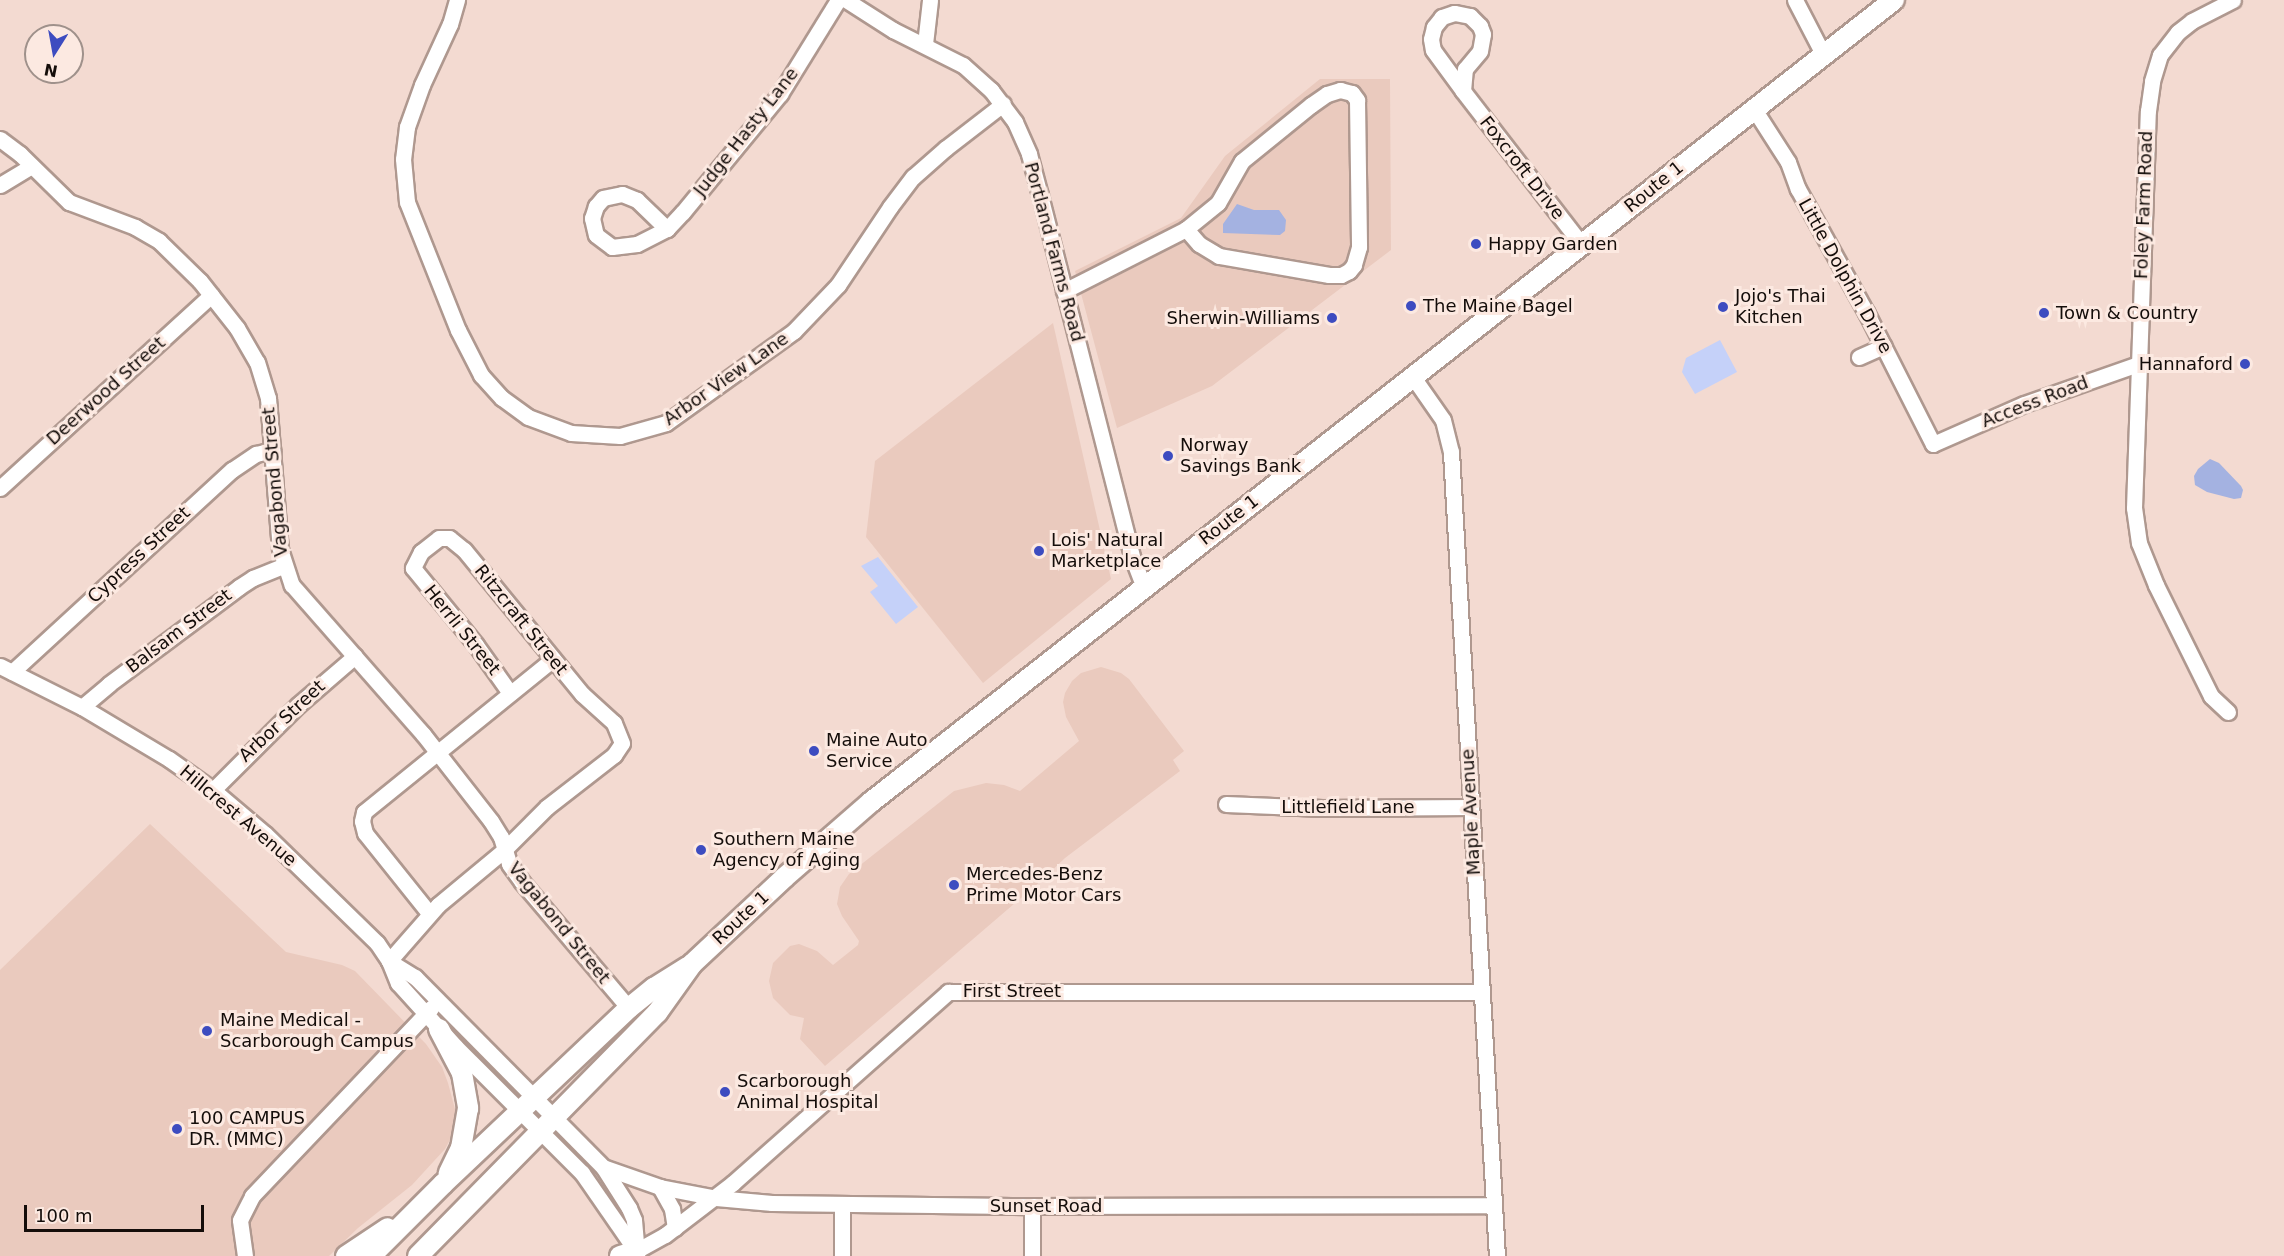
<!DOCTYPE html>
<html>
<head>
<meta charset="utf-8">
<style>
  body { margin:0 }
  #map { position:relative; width:2284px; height:1256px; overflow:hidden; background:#f3dad1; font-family:"DejaVu Sans",sans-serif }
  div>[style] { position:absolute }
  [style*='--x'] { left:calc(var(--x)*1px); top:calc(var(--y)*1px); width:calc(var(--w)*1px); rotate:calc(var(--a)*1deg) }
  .built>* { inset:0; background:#eacabe }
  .green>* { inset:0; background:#c5d1f9 }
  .water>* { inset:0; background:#a4b2e1 }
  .roads { filter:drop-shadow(2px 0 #af988f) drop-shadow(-2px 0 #af988f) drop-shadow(0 2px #af988f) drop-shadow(0 -2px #af988f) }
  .minor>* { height:15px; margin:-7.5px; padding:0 7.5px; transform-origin:7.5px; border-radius:7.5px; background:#fff }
  .major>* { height:20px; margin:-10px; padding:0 10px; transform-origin:10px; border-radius:10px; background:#fff }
  .dots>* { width:16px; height:16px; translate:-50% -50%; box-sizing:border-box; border:3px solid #fce9e1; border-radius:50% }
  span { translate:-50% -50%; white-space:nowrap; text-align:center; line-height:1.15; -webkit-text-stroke:6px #fce9e1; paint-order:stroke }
  .street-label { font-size:18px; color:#140d0a }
  .poi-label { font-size:18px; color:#140d0a }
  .left { translate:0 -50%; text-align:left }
  .right { translate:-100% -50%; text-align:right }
  .north { position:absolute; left:24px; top:24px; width:60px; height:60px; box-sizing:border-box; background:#fce9e1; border:2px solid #9f918b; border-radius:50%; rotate:191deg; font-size:16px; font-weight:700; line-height:24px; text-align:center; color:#140d0a }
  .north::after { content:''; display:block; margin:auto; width:21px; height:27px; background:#3d4cc0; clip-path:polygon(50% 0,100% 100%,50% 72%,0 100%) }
  .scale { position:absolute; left:24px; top:1205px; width:180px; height:27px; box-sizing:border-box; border:3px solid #140d0a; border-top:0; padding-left:8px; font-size:18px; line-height:21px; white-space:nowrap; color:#140d0a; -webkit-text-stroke:4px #fce9e1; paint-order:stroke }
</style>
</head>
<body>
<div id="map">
  <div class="built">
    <i style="clip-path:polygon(1320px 79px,1390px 79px,1391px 250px,1212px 386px,1117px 428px,1075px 271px,1181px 218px,1225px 156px)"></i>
    <i style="clip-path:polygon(1053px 323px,1111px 579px,983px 683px,866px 537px,875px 461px)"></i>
    <i style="clip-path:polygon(1101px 667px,1121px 673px,1129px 679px,1184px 751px,1173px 760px,1180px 771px,1065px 858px,1042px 880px,825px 1066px,800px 1039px,804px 1018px,790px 1015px,773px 998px,769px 981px,773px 963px,790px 946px,799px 944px,817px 951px,833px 965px,858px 945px,859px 941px,842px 916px,837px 904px,840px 887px,849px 874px,954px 791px,986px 783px,1004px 785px,1020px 791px,1079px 741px,1066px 717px,1063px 702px,1065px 693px,1072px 681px,1081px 673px)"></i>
    <i style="clip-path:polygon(150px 824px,286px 952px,342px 965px,355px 971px,426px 1044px,442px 1067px,448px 1083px,456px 1113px,452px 1136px,445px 1149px,412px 1185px,358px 1228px,329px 1256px,0 1256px,0 970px)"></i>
  </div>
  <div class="green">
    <i style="clip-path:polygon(1720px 340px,1737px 372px,1695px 394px,1682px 372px,1686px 358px)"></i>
    <i style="clip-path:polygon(878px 557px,918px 607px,896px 624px,870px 592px,878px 586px,861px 566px)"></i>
  </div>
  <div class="water">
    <i style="clip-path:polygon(1237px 204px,1254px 210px,1279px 210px,1286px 220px,1285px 231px,1280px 235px,1223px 233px,1223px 224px)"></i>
    <i style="clip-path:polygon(2210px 459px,2219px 463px,2241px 486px,2243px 490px,2241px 498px,2234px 499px,2207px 492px,2195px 485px,2194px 476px,2198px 469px)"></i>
  </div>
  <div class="roads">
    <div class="minor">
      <i style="--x:457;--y:0;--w:25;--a:106"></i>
      <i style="--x:450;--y:24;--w:67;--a:114.7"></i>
      <i style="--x:422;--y:85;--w:45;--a:109.7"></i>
      <i style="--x:407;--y:127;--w:32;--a:97"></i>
      <i style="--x:403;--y:159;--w:43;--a:84.7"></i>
      <i style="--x:407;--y:202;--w:138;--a:68.3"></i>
      <i style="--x:458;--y:330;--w:51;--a:62.9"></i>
      <i style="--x:481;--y:375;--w:31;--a:48"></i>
      <i style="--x:502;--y:398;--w:32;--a:36"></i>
      <i style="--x:528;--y:417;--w:46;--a:20.4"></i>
      <i style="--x:571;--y:433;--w:49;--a:3.5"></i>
      <i style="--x:620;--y:436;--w:48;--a:-15.8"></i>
      <i style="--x:666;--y:423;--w:158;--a:-35.7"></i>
      <i style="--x:794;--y:331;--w:64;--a:-46.3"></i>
      <i style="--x:838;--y:285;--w:94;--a:-56.3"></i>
      <i style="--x:890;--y:207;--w:38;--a:-53"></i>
      <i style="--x:913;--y:177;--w:44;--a:-41.3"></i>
      <i style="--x:946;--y:148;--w:72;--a:-37.7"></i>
      <i style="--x:846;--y:0;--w:56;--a:32.6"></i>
      <i style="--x:893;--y:30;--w:78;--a:26.6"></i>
      <i style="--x:963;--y:65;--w:38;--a:42"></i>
      <i style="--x:991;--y:90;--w:40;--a:53"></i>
      <i style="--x:1015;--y:122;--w:35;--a:66"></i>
      <i style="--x:1029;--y:154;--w:42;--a:75"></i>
      <i style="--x:1040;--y:195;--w:376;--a:75.7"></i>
      <i style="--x:1133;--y:559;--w:31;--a:69"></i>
      <i style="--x:1795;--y:0;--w:61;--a:62.6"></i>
      <i style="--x:925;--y:44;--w:44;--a:-83.5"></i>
      <i style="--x:1340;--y:90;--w:12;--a:14"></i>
      <i style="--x:1352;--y:93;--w:9;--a:54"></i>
      <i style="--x:1357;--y:100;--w:147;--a:89.2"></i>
      <i style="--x:1359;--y:247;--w:19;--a:106"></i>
      <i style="--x:1354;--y:265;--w:8;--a:130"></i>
      <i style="--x:1349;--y:271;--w:9;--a:153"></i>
      <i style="--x:1341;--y:275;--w:12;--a:180"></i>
      <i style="--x:1329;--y:275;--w:112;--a:-170.2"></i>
      <i style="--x:1219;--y:256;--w:23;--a:-149"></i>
      <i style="--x:1199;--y:244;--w:20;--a:-131"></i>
      <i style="--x:1186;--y:229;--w:41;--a:-39.1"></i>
      <i style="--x:1218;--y:203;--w:48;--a:-60.3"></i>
      <i style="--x:1242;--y:161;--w:89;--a:-39.1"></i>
      <i style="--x:1311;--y:105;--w:19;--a:-35"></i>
      <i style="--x:1327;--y:94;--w:14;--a:-17"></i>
      <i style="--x:1463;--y:91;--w:22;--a:-85"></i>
      <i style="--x:1465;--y:69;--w:23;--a:-50"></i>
      <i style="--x:1480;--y:51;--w:17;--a:-80"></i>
      <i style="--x:1483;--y:34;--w:9;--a:-111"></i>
      <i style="--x:1480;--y:26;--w:14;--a:-135"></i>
      <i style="--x:1470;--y:16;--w:16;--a:-169"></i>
      <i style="--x:1454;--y:13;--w:13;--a:162"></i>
      <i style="--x:1442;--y:17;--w:13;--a:129"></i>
      <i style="--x:1434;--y:27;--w:12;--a:104"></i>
      <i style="--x:1431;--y:39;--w:11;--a:80"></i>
      <i style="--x:1433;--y:50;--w:51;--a:53.8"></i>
      <i style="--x:1463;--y:91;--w:195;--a:52.3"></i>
      <i style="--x:1754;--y:109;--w:63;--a:57.3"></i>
      <i style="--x:1788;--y:162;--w:29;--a:70"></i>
      <i style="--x:1798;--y:189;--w:141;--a:61.1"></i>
      <i style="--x:1866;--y:312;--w:148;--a:63.1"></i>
      <i style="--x:1933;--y:444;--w:99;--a:-23.7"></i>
      <i style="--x:2024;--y:404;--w:121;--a:-19.3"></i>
      <i style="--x:0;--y:139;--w:25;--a:37"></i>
      <i style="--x:20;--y:154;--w:69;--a:44.4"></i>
      <i style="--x:69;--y:202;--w:71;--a:20.7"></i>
      <i style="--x:135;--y:227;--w:28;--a:30"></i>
      <i style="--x:159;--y:241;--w:57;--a:44.3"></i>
      <i style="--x:200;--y:281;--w:60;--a:51.8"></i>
      <i style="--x:237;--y:328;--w:39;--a:60"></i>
      <i style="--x:257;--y:362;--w:38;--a:73"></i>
      <i style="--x:268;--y:398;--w:151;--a:85.5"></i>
      <i style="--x:280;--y:549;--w:38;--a:72"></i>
      <i style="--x:292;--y:585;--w:198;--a:48.7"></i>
      <i style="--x:423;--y:734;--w:110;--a:52"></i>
      <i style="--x:491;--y:821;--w:19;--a:58"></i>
      <i style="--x:501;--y:837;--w:28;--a:73"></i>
      <i style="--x:509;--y:864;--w:22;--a:54"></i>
      <i style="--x:522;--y:882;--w:165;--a:49.7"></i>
      <i style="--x:0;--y:185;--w:37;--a:-31"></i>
      <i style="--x:667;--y:229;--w:42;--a:-136"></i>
      <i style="--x:637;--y:200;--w:16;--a:-158"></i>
      <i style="--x:622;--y:194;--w:19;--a:168"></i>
      <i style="--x:603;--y:198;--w:11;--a:131"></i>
      <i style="--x:596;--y:206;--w:13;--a:108"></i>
      <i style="--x:592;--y:218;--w:17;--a:77"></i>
      <i style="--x:596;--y:235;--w:20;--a:37"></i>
      <i style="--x:612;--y:247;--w:25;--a:-7"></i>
      <i style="--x:637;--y:244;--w:34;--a:-27"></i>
      <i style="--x:667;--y:229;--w:23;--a:-47"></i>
      <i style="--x:683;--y:212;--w:153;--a:-50.6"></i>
      <i style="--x:780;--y:94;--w:110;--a:-58.3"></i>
      <i style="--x:1064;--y:291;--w:137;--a:-26.9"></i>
      <i style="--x:1859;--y:357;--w:27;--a:-24"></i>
      <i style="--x:1413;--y:377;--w:52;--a:55.1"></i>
      <i style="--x:1443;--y:420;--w:33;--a:76"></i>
      <i style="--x:1451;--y:452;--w:805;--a:86.73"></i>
      <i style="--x:0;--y:488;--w:286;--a:-42.4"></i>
      <i style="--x:0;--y:666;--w:92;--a:26.6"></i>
      <i style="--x:82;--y:707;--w:101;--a:30.9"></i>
      <i style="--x:169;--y:759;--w:54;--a:35.2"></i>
      <i style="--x:213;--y:790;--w:68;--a:40.2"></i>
      <i style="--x:265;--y:834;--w:156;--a:44.2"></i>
      <i style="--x:377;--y:943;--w:22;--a:56"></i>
      <i style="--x:389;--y:961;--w:24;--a:68"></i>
      <i style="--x:398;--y:983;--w:86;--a:47.8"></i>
      <i style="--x:456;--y:1047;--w:178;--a:45"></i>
      <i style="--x:582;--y:1173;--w:95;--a:55.3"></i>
      <i style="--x:12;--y:672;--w:299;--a:-42.6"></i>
      <i style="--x:232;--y:470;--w:29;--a:-34"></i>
      <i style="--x:256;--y:454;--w:17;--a:-13"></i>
      <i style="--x:82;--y:707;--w:35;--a:-40"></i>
      <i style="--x:109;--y:684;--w:162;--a:-36.7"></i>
      <i style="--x:239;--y:587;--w:17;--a:-33"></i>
      <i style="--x:253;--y:578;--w:32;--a:-22"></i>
      <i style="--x:2228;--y:712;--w:23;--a:-137"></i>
      <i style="--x:2211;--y:696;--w:124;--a:-116.4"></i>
      <i style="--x:2156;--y:585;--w:45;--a:-112"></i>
      <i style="--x:2139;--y:543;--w:35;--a:-98"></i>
      <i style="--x:2134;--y:508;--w:397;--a:-88"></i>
      <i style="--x:2148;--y:111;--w:30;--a:-82"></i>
      <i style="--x:2152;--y:81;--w:27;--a:-73"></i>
      <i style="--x:2160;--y:55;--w:29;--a:-52"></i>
      <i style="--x:2178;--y:32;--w:18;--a:-38"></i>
      <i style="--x:2192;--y:21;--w:46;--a:-27.1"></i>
      <i style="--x:213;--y:790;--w:120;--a:-45"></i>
      <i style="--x:298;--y:705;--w:75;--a:-40.7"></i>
      <i style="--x:1226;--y:804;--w:96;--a:2.4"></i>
      <i style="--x:1322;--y:808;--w:149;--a:-0.4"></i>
      <i style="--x:429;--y:913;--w:102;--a:-128.7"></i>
      <i style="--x:365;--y:833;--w:12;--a:-104"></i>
      <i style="--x:362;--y:821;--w:9;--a:-77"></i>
      <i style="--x:364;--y:812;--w:243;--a:-39"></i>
      <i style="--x:389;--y:961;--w:74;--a:-48.8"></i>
      <i style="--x:438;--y:905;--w:85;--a:-39.7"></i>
      <i style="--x:503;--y:851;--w:62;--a:-45"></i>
      <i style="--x:547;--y:807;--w:85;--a:-37.8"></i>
      <i style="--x:614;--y:755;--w:14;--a:-56"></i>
      <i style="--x:622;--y:743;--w:22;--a:-112"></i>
      <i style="--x:614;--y:723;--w:43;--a:-137.8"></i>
      <i style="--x:582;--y:694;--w:186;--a:-129.3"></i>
      <i style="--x:464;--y:550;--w:19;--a:-141"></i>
      <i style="--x:449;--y:538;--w:10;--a:180"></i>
      <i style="--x:439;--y:538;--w:23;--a:142"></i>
      <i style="--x:421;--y:552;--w:18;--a:117"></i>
      <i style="--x:413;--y:568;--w:99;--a:50.7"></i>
      <i style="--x:476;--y:645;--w:59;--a:54.7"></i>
      <i style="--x:389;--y:961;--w:31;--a:32"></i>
      <i style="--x:415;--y:977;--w:267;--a:45.3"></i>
      <i style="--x:603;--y:1167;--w:49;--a:57.6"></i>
      <i style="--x:629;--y:1208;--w:13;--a:67"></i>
      <i style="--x:634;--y:1220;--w:33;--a:85"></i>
      <i style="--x:603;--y:1167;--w:60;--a:19.3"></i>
      <i style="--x:660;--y:1187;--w:57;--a:11.1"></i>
      <i style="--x:716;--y:1198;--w:56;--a:5.1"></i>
      <i style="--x:772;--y:1203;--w:260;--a:0.7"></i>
      <i style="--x:1032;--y:1206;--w:461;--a:-0.1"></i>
      <i style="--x:660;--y:1187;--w:25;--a:61"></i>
      <i style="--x:672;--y:1209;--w:19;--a:81"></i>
      <i style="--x:1032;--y:1206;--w:50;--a:90"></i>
      <i style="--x:636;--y:1251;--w:33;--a:-29"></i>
      <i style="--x:665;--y:1235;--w:86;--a:-37.4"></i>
      <i style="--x:733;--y:1183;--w:288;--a:-41.6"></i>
      <i style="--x:948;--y:992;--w:534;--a:0"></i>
      <i style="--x:245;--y:1256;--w:36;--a:-98"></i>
      <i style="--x:240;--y:1220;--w:27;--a:-63"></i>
      <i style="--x:252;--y:1196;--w:260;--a:-46.4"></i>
      <i style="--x:842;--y:1256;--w:51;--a:-90"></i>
    </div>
    <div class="major">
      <i style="--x:439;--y:1029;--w:50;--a:62.4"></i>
      <i style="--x:462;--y:1073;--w:36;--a:80"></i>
      <i style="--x:468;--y:1108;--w:41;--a:99.9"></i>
      <i style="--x:461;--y:1148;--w:28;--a:116"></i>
      <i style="--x:346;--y:1256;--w:50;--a:-33.7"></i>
      <i style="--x:371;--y:1256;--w:102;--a:-45"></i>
      <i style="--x:443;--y:1184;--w:256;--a:-43.4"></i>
      <i style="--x:629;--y:1008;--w:32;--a:-39"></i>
      <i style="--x:654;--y:988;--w:40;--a:-32"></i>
      <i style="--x:418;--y:1256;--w:341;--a:-45.5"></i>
      <i style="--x:657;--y:1013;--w:60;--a:-54.5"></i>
      <i style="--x:692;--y:964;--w:127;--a:-43.1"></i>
      <i style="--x:785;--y:877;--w:114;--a:-41.1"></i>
      <i style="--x:871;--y:802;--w:1300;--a:-38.1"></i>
      <i style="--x:620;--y:1256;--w:17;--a:-17"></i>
    </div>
  </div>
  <div class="dots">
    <i style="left:1476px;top:244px;background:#3d4cc0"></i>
    <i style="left:1411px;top:306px;background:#3d4cc0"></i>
    <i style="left:1723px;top:307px;background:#3d4cc0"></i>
    <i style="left:2044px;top:313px;background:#3d4cc0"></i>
    <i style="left:1332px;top:318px;background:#3d4cc0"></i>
    <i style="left:2245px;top:364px;background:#3d4cc0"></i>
    <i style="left:1168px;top:456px;background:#3d4cc0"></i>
    <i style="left:1039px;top:551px;background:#3d4cc0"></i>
    <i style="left:814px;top:751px;background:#3d4cc0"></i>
    <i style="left:701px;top:850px;background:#3d4cc0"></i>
    <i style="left:954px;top:885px;background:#3d4cc0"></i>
    <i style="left:207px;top:1031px;background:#3d4cc0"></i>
    <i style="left:725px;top:1092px;background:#3d4cc0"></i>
    <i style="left:177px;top:1129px;background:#3d4cc0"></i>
  </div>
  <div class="street-label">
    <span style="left:746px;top:132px;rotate:-52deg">Judge Hasty Lane</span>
    <span style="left:1522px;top:168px;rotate:52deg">Foxcroft Drive</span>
    <span style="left:1654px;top:187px;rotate:-39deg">Route 1</span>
    <span style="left:2144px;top:205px;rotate:-88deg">Foley Farm Road</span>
    <span style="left:1054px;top:252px;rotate:75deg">Portland Farms Road</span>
    <span style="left:1845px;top:276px;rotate:61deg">Little Dolphin Drive</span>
    <span style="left:726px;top:379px;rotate:-35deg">Arbor View Lane</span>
    <span style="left:106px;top:391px;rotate:-42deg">Deerwood Street</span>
    <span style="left:2035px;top:402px;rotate:-21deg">Access Road</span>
    <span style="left:275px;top:482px;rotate:-95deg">Vagabond Street</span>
    <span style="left:1229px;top:520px;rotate:-38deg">Route 1</span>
    <span style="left:139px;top:555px;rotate:-43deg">Cypress Street</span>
    <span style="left:521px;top:620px;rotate:51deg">Ritzcraft Street</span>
    <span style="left:462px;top:630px;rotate:51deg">Herrli Street</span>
    <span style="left:179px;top:631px;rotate:-37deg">Balsam Street</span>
    <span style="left:282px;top:721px;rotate:-43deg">Arbor Street</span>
    <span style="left:1348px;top:807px">Littlefield Lane</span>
    <span style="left:1471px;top:812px;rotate:-93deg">Maple Avenue</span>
    <span style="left:238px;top:816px;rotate:40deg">Hillcrest Avenue</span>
    <span style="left:741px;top:918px;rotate:-43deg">Route 1</span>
    <span style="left:559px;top:923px;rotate:51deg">Vagabond Street</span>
    <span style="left:1012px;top:991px">First Street</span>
    <span style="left:1046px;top:1206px">Sunset Road</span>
  </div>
  <div class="poi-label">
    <span class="left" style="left:1488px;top:244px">Happy Garden</span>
    <span class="left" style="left:1735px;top:307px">Jojo's Thai<br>Kitchen</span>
    <span class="left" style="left:1423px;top:306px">The Maine Bagel</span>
    <span class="left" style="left:2056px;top:313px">Town &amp; Country</span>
    <span class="right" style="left:1320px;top:318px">Sherwin-Williams</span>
    <span class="right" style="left:2233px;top:364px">Hannaford</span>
    <span class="left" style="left:1180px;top:456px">Norway<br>Savings Bank</span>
    <span class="left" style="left:1051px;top:551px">Lois' Natural<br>Marketplace</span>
    <span class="left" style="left:826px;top:751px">Maine Auto<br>Service</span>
    <span class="left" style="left:713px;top:850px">Southern Maine<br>Agency of Aging</span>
    <span class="left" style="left:966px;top:885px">Mercedes-Benz<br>Prime Motor Cars</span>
    <span class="left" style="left:220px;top:1031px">Maine Medical -<br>Scarborough Campus</span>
    <span class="left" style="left:737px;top:1092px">Scarborough<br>Animal Hospital</span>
    <span class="left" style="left:189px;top:1129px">100 CAMPUS<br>DR. (MMC)</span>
  </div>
  <div class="north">N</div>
  <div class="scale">100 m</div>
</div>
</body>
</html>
